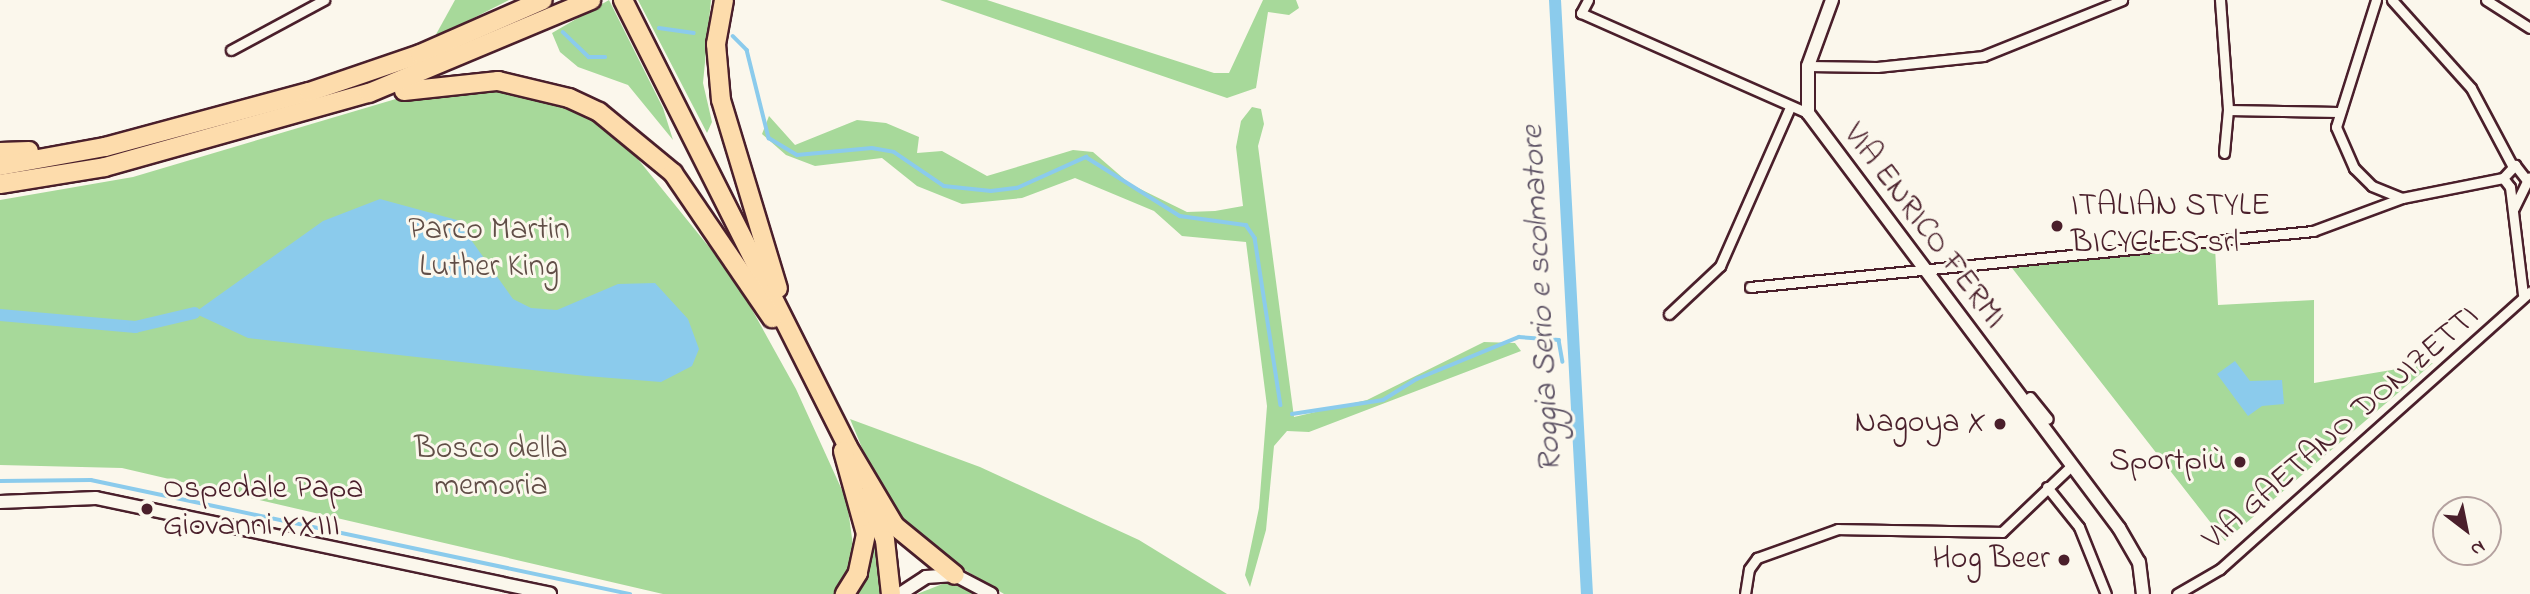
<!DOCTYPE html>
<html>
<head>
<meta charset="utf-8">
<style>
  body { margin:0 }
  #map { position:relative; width:2530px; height:594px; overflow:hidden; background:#fbf7ec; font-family:"Indie Flower",sans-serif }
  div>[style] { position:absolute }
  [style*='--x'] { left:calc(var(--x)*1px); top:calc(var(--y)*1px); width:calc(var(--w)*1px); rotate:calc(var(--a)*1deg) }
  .green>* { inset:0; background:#a7d99a }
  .water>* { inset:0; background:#8bcbec }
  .stream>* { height:3.5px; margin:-1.75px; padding:0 1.75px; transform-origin:1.75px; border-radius:1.75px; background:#8bcbec }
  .canal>* { height:12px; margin:-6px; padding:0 6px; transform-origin:6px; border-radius:6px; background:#8bcbec }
  .roads { filter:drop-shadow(2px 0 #4a1f2b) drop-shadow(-2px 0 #4a1f2b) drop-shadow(0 2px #4a1f2b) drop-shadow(0 -2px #4a1f2b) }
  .street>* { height:9px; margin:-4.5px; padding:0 4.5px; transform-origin:4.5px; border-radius:4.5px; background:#fbf7ec }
  .secondary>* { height:12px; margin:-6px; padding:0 6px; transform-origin:6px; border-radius:6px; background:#fbf7ec }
  .highway>* { height:18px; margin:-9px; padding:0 9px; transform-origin:9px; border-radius:9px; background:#fddcac }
  .dots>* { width:19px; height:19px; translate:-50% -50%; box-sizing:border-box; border:4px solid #fbf7ec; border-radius:50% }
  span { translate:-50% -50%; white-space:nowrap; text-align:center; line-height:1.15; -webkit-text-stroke:6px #fbf7ec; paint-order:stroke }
  .poi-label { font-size:32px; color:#4a1f2b }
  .left { translate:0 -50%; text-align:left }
  .right { translate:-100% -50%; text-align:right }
  .street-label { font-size:32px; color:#4a1f2b }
  .park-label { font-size:32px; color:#614e47 }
  .water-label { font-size:33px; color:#5e5365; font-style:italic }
  .north { position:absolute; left:2432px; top:496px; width:70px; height:70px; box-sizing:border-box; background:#fbf7ec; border:2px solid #b4a19f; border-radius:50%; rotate:148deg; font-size:19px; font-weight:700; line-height:28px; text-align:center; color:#4a1f2b }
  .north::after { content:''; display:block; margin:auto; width:24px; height:32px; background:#4a1f2b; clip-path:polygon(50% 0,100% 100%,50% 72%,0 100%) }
</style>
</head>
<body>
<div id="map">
  <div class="green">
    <i style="clip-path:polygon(455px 0,509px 0,434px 38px)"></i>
    <i style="clip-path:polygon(609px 0,663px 108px,673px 140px,628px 85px,578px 67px,560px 52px,552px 33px)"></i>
    <i style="clip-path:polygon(638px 0,711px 0,703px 83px,712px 122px,707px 133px)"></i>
    <i style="clip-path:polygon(940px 0,987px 0,1214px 73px,1229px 73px,1263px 0,1296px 0,1299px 8px,1289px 15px,1268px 12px,1256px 88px,1227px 98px)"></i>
    <i style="clip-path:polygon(468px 89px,521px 93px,587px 114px,620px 137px,735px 279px,796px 389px,847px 501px,854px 553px,849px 574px,834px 594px,663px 594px,122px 468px,0 465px,0 200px,133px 177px,416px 93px)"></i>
    <i style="clip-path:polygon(1252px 107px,1261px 109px,1264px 124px,1258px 146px,1294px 417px,1367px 400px,1484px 342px,1515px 343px,1521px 351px,1309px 432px,1287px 431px,1274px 446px,1266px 530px,1250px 587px,1245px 575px,1259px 508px,1267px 406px,1246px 242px,1182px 236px,1154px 211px,1075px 178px,1022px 198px,962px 204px,917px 186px,882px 158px,815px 166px,786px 155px,762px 134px,769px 116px,795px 145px,857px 120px,886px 123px,919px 137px,917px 153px,942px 151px,987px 176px,1073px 150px,1093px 152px,1130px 184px,1187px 212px,1215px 211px,1243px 206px,1236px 147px,1241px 121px)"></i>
    <i style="clip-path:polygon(2215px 247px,2218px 305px,2314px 300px,2314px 383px,2433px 363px,2225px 541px,2012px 268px)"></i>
    <i style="clip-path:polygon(850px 419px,980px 467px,1139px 540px,1227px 594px,1004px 594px,913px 538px,883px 498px)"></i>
    <i style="clip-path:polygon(870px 534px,879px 536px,883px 594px,853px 594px)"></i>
    <i style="clip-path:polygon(945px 583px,961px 587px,975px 594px,917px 594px)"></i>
  </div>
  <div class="water">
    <i style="clip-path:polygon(380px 199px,457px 220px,513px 299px,531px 308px,557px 310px,618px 284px,655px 283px,688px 319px,699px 349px,692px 366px,661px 382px,586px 376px,248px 338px,194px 313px,323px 221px)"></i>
    <i style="clip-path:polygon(2235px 361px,2250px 381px,2282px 380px,2284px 404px,2262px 406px,2248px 416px,2217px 374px)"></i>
  </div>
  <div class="stream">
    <i style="--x:659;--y:28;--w:35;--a:8"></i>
    <i style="--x:563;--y:32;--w:36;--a:44"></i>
    <i style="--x:589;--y:57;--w:16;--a:0"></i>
    <i style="--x:733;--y:36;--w:20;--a:45"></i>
    <i style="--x:747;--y:50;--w:91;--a:76"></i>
    <i style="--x:769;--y:138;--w:33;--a:31"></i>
    <i style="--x:797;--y:155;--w:75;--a:-5.3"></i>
    <i style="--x:872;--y:148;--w:22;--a:10"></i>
    <i style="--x:894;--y:152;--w:60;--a:34.2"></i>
    <i style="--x:944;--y:186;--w:47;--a:6.1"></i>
    <i style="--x:991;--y:191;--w:26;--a:-7"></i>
    <i style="--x:1017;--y:188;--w:76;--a:-24.2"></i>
    <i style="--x:1086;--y:157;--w:111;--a:32.1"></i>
    <i style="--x:1180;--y:216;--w:67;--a:7.8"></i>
    <i style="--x:1246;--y:225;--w:16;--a:55"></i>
    <i style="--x:1255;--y:238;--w:169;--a:81.2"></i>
    <i style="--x:1292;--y:414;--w:92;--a:-8.7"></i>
    <i style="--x:1383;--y:400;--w:40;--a:-32"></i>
    <i style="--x:1417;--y:379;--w:110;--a:-22.4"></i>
    <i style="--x:1519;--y:337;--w:40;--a:4.3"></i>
    <i style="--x:1559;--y:340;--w:22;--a:80"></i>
    <i style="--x:0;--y:481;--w:91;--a:-0.6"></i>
    <i style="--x:91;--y:480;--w:551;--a:11.94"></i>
  </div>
  <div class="canal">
    <i style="--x:1555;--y:0;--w:595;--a:86.92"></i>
    <i style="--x:0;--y:315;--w:136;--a:5.1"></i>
    <i style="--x:135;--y:327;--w:61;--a:-13.3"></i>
  </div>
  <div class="roads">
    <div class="street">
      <i style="--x:1588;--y:0;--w:15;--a:118"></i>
      <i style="--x:1581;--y:13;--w:248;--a:23.8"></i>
      <i style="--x:2220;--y:0;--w:110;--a:85.8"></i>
      <i style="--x:2228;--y:110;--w:110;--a:1"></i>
      <i style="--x:2376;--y:0;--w:133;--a:107.5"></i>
      <i style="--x:2336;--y:127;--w:45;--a:66.3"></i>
      <i style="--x:2354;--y:168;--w:25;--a:45"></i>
      <i style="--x:2372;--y:186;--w:32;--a:22"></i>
      <i style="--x:2392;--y:0;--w:118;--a:48.1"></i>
      <i style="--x:2471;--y:88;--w:87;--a:62"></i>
      <i style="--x:2486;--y:0;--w:52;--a:32.5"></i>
      <i style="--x:231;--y:50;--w:106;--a:-28.3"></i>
      <i style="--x:1808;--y:66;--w:69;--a:0.8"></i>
      <i style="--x:1877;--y:67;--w:107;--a:-5.9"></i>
      <i style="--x:1983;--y:56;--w:150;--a:-21.9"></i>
      <i style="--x:2224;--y:153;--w:43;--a:-84.7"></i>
      <i style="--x:2503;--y:178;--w:11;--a:52"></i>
      <i style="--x:2510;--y:187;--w:108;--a:83.1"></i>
      <i style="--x:2503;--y:178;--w:18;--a:-47"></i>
      <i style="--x:2515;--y:165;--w:18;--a:52"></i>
      <i style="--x:2514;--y:208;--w:34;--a:-64"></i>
      <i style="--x:1750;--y:287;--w:566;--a:-5.68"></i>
      <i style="--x:2313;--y:231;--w:95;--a:-20.3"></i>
      <i style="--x:2402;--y:198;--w:103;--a:-11.2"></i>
      <i style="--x:1669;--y:314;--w:70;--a:-43.3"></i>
      <i style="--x:1720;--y:266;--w:174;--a:-66.2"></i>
      <i style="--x:2030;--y:397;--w:28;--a:51"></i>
      <i style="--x:2047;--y:487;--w:51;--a:51.3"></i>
      <i style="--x:2079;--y:527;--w:72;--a:68.1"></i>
      <i style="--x:1745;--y:594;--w:25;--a:-81"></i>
      <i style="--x:1749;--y:569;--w:14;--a:-54"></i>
      <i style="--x:1757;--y:558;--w:86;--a:-19.7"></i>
      <i style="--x:1838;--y:529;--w:164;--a:1"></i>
      <i style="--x:2002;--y:532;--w:97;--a:-43.7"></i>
      <i style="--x:2177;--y:594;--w:50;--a:-30.2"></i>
      <i style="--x:2220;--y:569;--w:416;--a:-41.8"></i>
    </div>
    <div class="secondary">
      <i style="--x:1832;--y:0;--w:70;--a:110"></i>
      <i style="--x:1808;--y:66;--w:47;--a:90"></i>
      <i style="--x:1808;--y:113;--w:519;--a:53.15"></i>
      <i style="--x:2119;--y:528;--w:39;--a:60"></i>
      <i style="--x:2139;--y:562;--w:32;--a:83"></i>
      <i style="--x:0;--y:502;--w:96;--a:-2.4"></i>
      <i style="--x:96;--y:498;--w:464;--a:11.9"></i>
      <i style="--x:900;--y:594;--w:31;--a:-33"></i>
      <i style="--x:926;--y:577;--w:29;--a:-4"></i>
      <i style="--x:955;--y:575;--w:41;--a:27.8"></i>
    </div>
    <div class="highway">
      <i style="--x:623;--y:0;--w:500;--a:63.28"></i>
      <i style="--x:848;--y:447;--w:92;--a:59.3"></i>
      <i style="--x:895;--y:526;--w:77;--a:39.2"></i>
      <i style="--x:724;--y:0;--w:45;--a:100.3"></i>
      <i style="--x:716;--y:44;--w:56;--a:84.9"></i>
      <i style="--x:721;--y:100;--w:197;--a:73.2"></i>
      <i style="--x:404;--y:91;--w:95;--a:-6.1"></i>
      <i style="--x:498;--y:81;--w:73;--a:13.5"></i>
      <i style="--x:569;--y:98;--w:33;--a:25"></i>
      <i style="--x:599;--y:112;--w:96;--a:39.5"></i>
      <i style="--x:673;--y:173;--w:176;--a:55.7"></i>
      <i style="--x:0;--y:152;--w:29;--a:-2"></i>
      <i style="--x:0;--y:166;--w:107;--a:-10.3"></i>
      <i style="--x:105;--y:147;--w:211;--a:-15.1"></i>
      <i style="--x:309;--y:92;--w:117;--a:-18.9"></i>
      <i style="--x:420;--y:54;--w:134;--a:-23.7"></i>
      <i style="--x:0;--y:184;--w:106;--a:-9.2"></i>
      <i style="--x:105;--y:167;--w:274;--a:-15.7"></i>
      <i style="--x:369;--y:93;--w:241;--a:-22.7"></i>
      <i style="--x:843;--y:451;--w:86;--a:74.5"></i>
      <i style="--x:866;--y:534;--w:40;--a:102"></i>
      <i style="--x:858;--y:573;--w:25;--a:122"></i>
      <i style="--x:868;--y:496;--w:47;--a:68.9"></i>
      <i style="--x:885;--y:540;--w:54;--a:83.7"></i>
    </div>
  </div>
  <div class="dots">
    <i style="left:2057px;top:226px;background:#4a1f2b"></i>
    <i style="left:2000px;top:424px;background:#4a1f2b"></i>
    <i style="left:2240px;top:462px;background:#4a1f2b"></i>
    <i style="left:147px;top:509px;background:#4a1f2b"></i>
    <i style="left:2064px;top:560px;background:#4a1f2b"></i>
  </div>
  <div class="poi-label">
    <span class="left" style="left:2071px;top:226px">ITALIAN STYLE<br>BICYCLES srl</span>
    <span class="right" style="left:1986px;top:424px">Nagoya X</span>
    <span class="right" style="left:2226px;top:462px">Sportpiù</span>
    <span class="left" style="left:163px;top:509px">Ospedale Papa<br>Giovanni XXIII</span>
    <span class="right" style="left:2050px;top:560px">Hog Beer</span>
  </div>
  <div class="street-label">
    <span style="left:1923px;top:227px;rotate:53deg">VIA ENRICO FERMI</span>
    <span style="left:2342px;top:429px;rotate:-41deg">VIA GAETANO DONIZETTI</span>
  </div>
  <div class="park-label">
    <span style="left:489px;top:250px">Parco Martin<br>Luther King</span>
    <span style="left:491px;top:469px">Bosco della<br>memoria</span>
  </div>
  <div class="water-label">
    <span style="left:1543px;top:299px;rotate:-93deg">Roggia Serio e scolmatore</span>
  </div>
  <div class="north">N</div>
</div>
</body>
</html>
